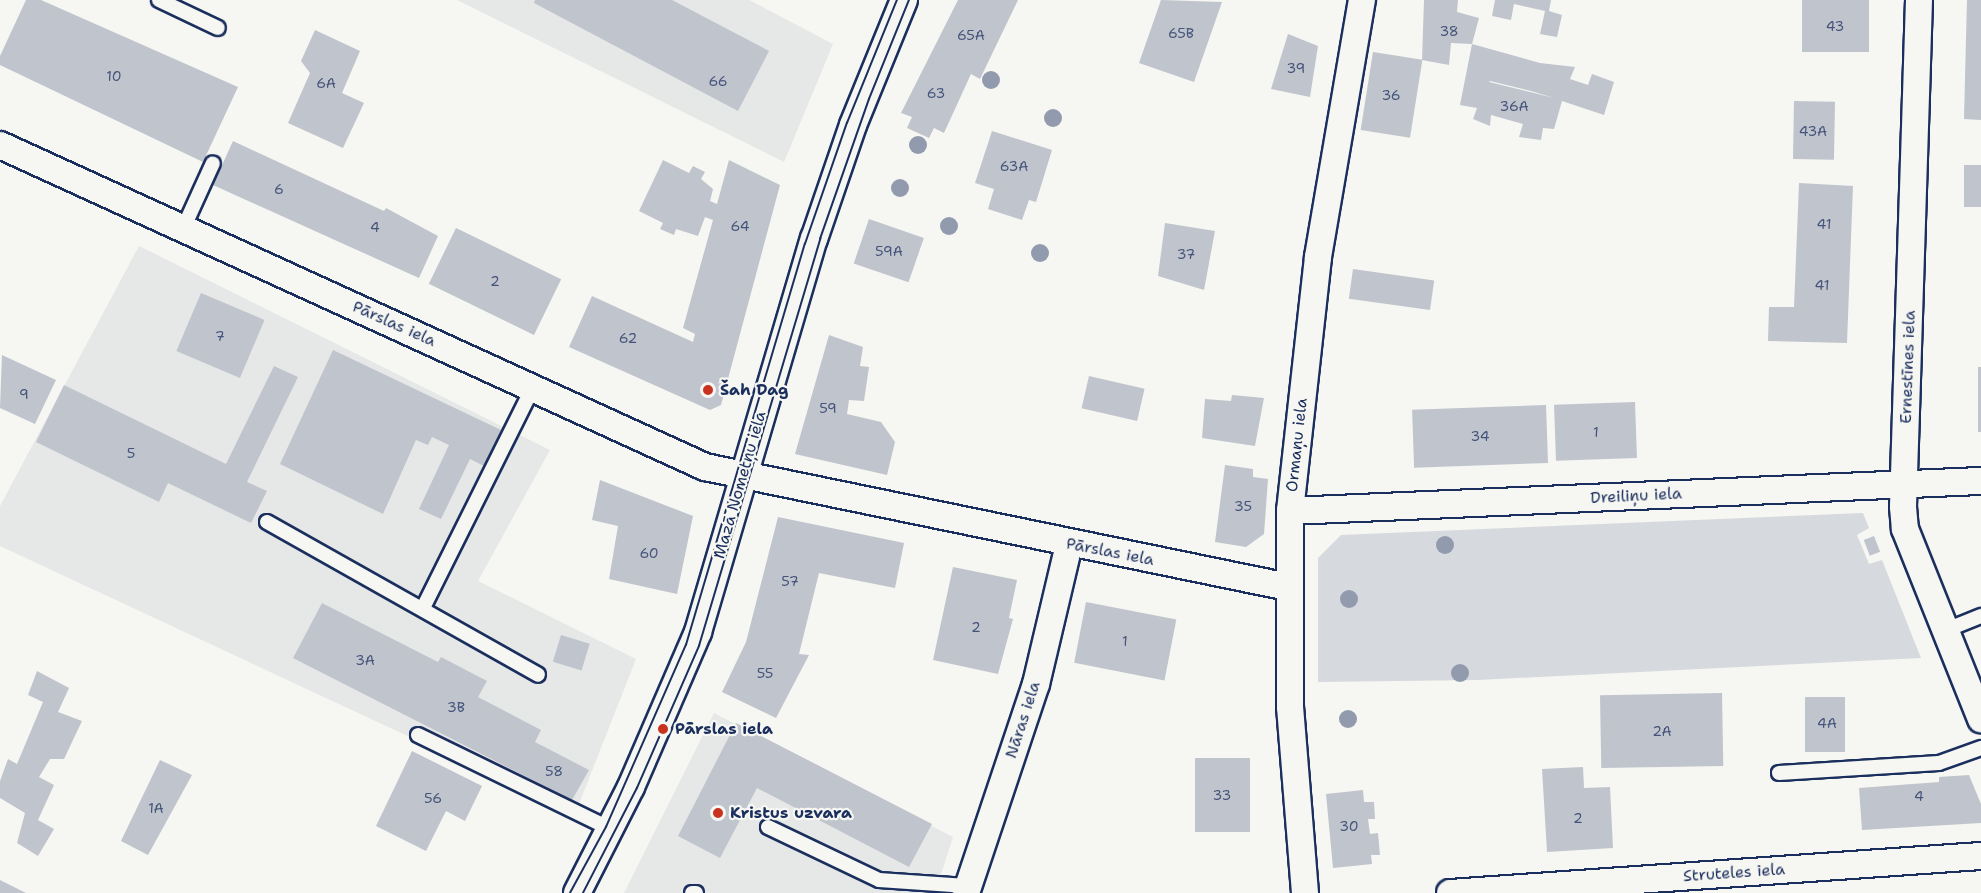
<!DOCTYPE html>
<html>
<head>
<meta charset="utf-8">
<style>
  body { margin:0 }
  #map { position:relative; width:1981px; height:893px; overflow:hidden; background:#f6f6f2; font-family:"Shantell Sans",sans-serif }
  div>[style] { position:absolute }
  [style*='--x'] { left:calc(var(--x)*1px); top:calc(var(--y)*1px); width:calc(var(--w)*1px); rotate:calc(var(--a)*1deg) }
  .built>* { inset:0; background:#e6e7e7 }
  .green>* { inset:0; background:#d6d9dd }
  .building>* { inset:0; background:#c0c4cd; transform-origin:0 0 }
  .roads { filter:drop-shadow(2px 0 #1b2f5e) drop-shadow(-2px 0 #1b2f5e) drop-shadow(0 2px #1b2f5e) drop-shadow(0 -2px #1b2f5e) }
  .lane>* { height:14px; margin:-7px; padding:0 7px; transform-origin:7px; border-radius:7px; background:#f6f6f2 }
  .street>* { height:26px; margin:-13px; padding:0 13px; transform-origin:13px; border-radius:13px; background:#f6f6f2 }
  .tram>* { height:1.5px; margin:-0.75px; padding:0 0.75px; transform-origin:0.75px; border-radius:0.75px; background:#1b2f5e }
  .trees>* { width:18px; height:18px; margin:-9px; border-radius:50%; background:#929bae }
  .dots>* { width:16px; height:16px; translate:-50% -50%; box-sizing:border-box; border:3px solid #f6f6f2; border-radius:50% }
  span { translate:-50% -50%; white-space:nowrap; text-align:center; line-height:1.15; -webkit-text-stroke:4.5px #f6f6f2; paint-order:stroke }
  .number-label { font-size:14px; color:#44547a }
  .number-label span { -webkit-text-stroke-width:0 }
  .street-label { font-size:16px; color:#1b2f5e }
  .poi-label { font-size:16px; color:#1b2f5e; font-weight:700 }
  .left { translate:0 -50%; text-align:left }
</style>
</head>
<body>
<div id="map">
  <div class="built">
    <i style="clip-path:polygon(457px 0,749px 0,833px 44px,784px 162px)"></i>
    <i style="clip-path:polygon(139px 246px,550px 450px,478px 581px,636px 659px,575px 814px,0 546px,0 506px)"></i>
    <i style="clip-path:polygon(714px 713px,953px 837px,935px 893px,624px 893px)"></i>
  </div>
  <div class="green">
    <i style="clip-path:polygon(1863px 513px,1869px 528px,1857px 535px,1869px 564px,1882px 560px,1921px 658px,1478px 680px,1318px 682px,1318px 558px,1341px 535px)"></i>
  </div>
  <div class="building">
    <i style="clip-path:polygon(26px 0,41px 0,238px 87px,203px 162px,0 65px,0 56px)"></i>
    <i style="clip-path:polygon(535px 0,672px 0,769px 51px,738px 111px,534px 3px)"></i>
    <i style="clip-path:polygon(958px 0,1018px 0,980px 79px,971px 74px,944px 133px,934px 128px,929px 138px,907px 128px,912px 117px,901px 113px)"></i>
    <i style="clip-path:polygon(1161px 0,1222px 2px,1194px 82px,1139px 63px)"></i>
    <i style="clip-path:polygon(1424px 0,1458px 0,1457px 12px,1479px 18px,1472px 44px,1451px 43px,1449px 65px,1422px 60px)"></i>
    <i style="clip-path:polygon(1495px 0,1551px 0,1549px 11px,1562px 15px,1557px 37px,1540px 34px,1545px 11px,1514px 4px,1511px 20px,1492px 16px)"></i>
    <i style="left:1802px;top:0;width:67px;height:52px"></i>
    <i style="clip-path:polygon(1967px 0,1981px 0,1981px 120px,1964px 119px)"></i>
    <i style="clip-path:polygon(315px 30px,360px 51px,342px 93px,364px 103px,343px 148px,288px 123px,310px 73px,301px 61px)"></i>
    <i style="clip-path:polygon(1288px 34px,1318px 46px,1310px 97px,1271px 89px)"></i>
    <i style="clip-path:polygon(evenodd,1472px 44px,1540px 63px,1575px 67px,1570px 79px,1588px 85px,1592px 74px,1614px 82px,1604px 115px,1562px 101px,1554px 129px,1543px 128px,1541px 140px,1519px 137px,1523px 124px,1491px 115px,1490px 126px,1473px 119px,1477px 108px,1460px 105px,1472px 44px,1490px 81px,1531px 91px,1554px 98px,1489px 82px,1490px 81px)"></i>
    <i style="left:1373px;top:52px;width:50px;height:79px;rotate:9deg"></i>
    <i style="left:1794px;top:101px;width:41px;height:58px;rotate:1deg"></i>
    <i style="clip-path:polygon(992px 131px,1052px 150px,1036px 202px,1029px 200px,1022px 220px,988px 209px,994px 189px,975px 183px)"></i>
    <i style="clip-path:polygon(233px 141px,384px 211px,386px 208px,438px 236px,419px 278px,213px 185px)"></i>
    <i style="clip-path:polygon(663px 160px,689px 173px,693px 166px,705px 172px,701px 179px,713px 189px,710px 201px,717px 204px,729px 160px,780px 185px,721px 405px,710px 410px,569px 347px,592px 296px,693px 342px,695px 334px,683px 328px,713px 220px,705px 217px,698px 236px,676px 229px,674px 235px,660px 229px,663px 223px,639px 211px)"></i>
    <i style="left:1964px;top:165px;width:17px;height:42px"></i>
    <i style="clip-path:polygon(1799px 183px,1853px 186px,1847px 343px,1768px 341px,1769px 307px,1794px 307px)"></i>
    <i style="left:869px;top:219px;width:58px;height:47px;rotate:19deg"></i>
    <i style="clip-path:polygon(1165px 223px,1215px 231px,1204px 290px,1158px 276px)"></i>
    <i style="left:456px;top:228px;width:117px;height:62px;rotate:26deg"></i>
    <i style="left:1353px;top:269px;width:82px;height:30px;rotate:8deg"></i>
    <i style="left:201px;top:293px;width:69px;height:63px;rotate:23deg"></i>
    <i style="clip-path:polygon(829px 335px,863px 347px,860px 366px,869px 367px,864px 401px,849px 400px,847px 414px,881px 422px,895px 442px,887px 475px,795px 454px)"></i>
    <i style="clip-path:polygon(333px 350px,501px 430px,484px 466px,470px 459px,441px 519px,419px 509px,449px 445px,432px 437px,428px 445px,416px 440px,383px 514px,280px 464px)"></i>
    <i style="clip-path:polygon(2px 355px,56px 380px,35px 424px,0 408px)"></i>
    <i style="clip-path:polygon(274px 366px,298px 377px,247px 482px,267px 491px,251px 523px,168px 483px,159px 502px,36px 442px,64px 385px,226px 464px)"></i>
    <i style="left:1978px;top:367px;width:3px;height:65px"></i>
    <i style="left:1089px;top:376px;width:57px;height:33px;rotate:13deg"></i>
    <i style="clip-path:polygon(1232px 395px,1264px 398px,1255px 446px,1202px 438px,1205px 399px,1231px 401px)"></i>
    <i style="left:1635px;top:402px;width:56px;height:81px;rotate:88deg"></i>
    <i style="left:1546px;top:405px;width:58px;height:134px;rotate:88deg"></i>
    <i style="clip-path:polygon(1225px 465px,1253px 469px,1253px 477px,1268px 479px,1264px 534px,1246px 547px,1215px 542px)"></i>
    <i style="clip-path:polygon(600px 480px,693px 516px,677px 594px,609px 579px,618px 526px,592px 520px)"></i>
    <i style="clip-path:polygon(778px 517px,904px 543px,895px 588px,819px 573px,799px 654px,809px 655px,776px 718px,722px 692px,746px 642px)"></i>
    <i style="left:1874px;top:536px;width:17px;height:11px;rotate:69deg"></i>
    <i style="clip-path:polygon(953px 567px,1017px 580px,1009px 618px,1013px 619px,998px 674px,933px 660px)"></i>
    <i style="left:1086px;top:602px;width:92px;height:62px;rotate:11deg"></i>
    <i style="clip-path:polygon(322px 603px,438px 662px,441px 657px,487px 681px,478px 697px,541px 730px,535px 742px,589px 770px,572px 800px,293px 658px)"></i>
    <i style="left:561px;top:635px;width:30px;height:28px;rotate:17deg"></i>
    <i style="clip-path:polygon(37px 671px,69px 688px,58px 712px,82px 721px,64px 759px,50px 759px,39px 777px,54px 785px,38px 820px,54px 829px,38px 856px,17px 843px,25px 813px,0 798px,0 781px,8px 759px,17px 764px,43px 702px,28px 695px)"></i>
    <i style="left:1722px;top:693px;width:73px;height:122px;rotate:89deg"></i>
    <i style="left:1805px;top:697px;width:40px;height:55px"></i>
    <i style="clip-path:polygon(736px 723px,932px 824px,909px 867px,757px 788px,720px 858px,678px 836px)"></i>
    <i style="clip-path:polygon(412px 751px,482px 786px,465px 821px,446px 811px,426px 851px,376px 826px)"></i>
    <i style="left:1195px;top:758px;width:55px;height:74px"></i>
    <i style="clip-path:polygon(160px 760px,192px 775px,148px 855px,121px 841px)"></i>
    <i style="clip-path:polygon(1583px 767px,1584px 788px,1610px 787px,1613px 848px,1547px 852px,1542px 769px)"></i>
    <i style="clip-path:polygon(1969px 775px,1981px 804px,1981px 823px,1862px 830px,1859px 788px,1939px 782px,1939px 777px)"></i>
    <i style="clip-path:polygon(1363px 790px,1364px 802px,1374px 802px,1375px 819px,1368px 819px,1370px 834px,1378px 833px,1380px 855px,1371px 855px,1372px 864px,1333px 868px,1326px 794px)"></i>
    <i style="clip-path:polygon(0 880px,26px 893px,0 893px)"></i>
  </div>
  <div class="roads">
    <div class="lane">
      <i style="--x:159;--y:0;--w:65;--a:25.4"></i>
      <i style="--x:183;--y:229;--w:72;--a:-65.6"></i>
      <i style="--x:267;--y:522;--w:311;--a:29.4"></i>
      <i style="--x:423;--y:608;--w:247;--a:-63.5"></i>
      <i style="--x:1946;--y:630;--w:38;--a:-22"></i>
      <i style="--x:418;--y:735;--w:215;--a:26"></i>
      <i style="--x:1779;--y:773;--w:160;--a:-3.6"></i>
      <i style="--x:1939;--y:763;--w:45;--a:-19.7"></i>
      <i style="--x:768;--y:827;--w:123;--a:25.5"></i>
      <i style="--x:879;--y:880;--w:88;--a:3.9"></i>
      <i style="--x:692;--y:893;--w:4;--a:0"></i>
    </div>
    <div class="street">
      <i style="--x:1919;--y:0;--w:507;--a:91.81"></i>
      <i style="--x:1903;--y:507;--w:22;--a:85"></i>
      <i style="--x:1905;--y:529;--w:205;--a:68.2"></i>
      <i style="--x:0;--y:145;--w:775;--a:24.55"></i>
      <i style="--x:705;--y:467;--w:595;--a:11.63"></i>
      <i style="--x:1290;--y:511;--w:692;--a:-2.49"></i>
      <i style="--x:577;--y:893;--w:119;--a:-63"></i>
      <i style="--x:631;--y:787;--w:169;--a:-66.6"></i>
      <i style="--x:698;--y:632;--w:410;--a:-73.6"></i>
      <i style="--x:814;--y:239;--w:120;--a:-71.1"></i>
      <i style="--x:853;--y:125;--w:135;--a:-67.8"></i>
      <i style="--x:966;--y:893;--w:220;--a:-71.5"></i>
      <i style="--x:1036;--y:684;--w:144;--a:-76.7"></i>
      <i style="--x:1305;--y:893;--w:187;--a:-94.6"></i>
      <i style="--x:1290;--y:707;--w:196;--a:-90"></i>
      <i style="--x:1290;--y:511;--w:256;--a:-83.7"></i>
      <i style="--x:1318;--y:257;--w:261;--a:-80.3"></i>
      <i style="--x:1450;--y:893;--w:532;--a:-3.99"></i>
    </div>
  </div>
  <div class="tram">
    <i style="--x:570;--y:893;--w:75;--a:-61.4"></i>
    <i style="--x:606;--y:827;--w:199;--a:-66.3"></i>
    <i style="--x:686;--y:645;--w:418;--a:-73.5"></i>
    <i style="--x:805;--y:244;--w:128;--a:-70.9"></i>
    <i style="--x:847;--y:123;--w:133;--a:-67.9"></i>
    <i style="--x:583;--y:893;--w:118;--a:-62.8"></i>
    <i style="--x:637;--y:788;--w:155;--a:-66.4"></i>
    <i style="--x:699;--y:646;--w:425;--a:-73.4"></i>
    <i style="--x:820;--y:239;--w:148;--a:-70.7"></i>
    <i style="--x:869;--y:99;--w:107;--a:-68"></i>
  </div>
  <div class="trees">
    <i style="left:991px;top:80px"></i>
    <i style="left:1053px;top:118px"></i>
    <i style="left:918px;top:145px"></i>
    <i style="left:900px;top:188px"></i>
    <i style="left:949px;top:226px"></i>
    <i style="left:1040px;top:253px"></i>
    <i style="left:1445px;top:545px"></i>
    <i style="left:1349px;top:599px"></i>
    <i style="left:1460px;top:673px"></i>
    <i style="left:1348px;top:719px"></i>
  </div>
  <div class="dots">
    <i style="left:708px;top:390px;background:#c8321e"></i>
    <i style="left:663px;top:729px;background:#c8321e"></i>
    <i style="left:718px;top:813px;background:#c8321e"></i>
  </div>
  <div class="number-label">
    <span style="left:1835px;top:26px">43</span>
    <span style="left:1449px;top:31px">38</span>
    <span style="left:1181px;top:33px">65B</span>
    <span style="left:971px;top:35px">65A</span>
    <span style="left:1296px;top:68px">39</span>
    <span style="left:114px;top:76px">10</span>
    <span style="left:718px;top:81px">66</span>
    <span style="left:326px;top:83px">6A</span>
    <span style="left:936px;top:93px">63</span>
    <span style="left:1391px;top:95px">36</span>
    <span style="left:1514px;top:106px">36A</span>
    <span style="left:1813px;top:131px">43A</span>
    <span style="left:1014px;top:166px">63A</span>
    <span style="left:279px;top:189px">6</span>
    <span style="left:1824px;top:224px">41</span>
    <span style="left:740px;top:226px">64</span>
    <span style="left:375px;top:227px">4</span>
    <span style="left:889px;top:251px">59A</span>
    <span style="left:1186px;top:254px">37</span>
    <span style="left:495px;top:281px">2</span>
    <span style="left:1822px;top:285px">41</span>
    <span style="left:220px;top:336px">7</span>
    <span style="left:628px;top:338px">62</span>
    <span style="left:24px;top:394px">9</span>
    <span style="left:828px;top:408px">59</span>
    <span style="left:1596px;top:432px">1</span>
    <span style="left:1480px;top:436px">34</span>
    <span style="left:131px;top:453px">5</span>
    <span style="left:1243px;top:506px">35</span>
    <span style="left:649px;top:553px">60</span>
    <span style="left:790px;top:581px">57</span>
    <span style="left:976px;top:627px">2</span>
    <span style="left:1125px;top:641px">1</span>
    <span style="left:365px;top:660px">3A</span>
    <span style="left:765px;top:673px">55</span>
    <span style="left:456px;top:707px">3B</span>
    <span style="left:1827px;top:723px">4A</span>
    <span style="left:1662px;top:731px">2A</span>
    <span style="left:554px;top:771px">58</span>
    <span style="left:1222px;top:795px">33</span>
    <span style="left:1919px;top:796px">4</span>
    <span style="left:433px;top:798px">56</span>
    <span style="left:156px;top:808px">1A</span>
    <span style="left:1578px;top:818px">2</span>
    <span style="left:1349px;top:826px">30</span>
  </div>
  <div class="street-label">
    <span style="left:394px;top:324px;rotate:24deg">Pārslas iela</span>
    <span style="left:1908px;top:367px;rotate:-88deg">Ernestīnes iela</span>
    <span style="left:1297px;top:445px;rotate:-84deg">Ormaņu iela</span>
    <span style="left:740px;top:485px;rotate:-74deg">Mazā Nometņu iela</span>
    <span style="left:1636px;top:496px;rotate:-3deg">Dreiliņu iela</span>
    <span style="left:1110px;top:552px;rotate:11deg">Pārslas iela</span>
    <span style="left:1023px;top:720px;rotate:-72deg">Nāras iela</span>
    <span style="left:1734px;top:873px;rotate:-4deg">Struteles iela</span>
  </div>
  <div class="poi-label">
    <span class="left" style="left:720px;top:390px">Šah Dag</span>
    <span class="left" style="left:675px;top:729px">Pārslas iela</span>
    <span class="left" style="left:730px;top:813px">Kristus uzvara</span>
  </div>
</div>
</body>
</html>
